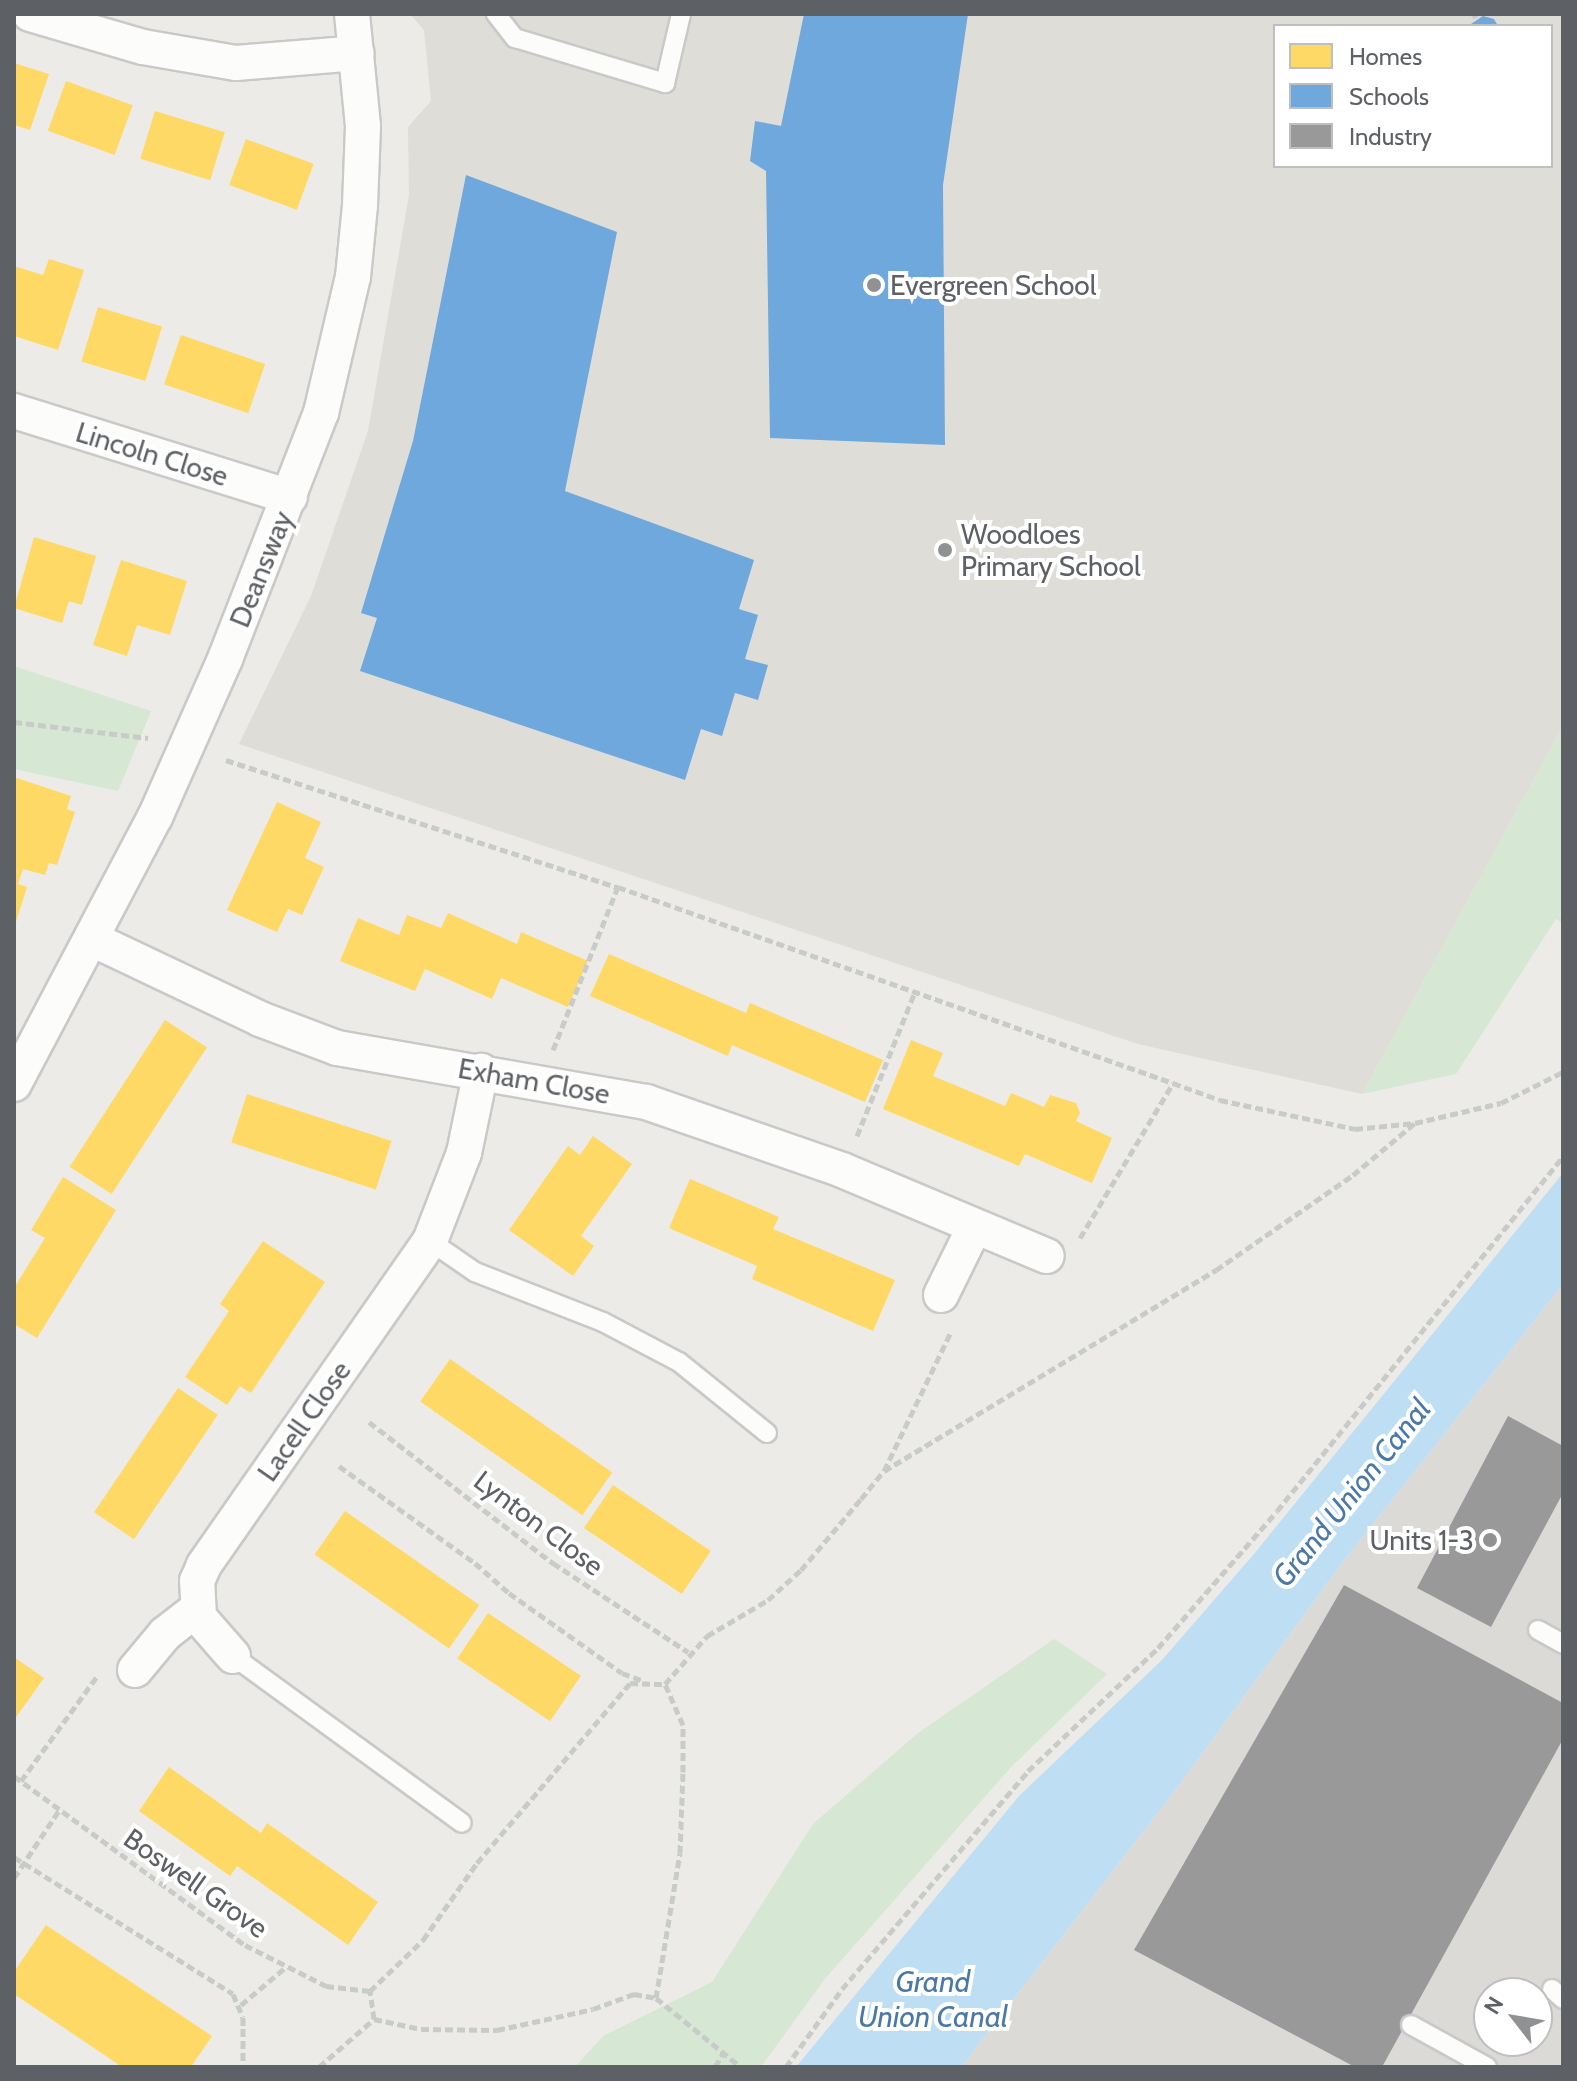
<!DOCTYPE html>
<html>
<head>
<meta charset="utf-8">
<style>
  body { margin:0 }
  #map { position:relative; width:1577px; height:2081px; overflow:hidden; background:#ecebe7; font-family:Cabin,sans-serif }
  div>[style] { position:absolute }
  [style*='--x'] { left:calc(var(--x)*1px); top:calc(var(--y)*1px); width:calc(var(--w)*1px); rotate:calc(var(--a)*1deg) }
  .industrial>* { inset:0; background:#dcdad7 }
  .education>* { inset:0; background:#dfddd7 }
  .green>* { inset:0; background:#d6e7d4 }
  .water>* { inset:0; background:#bedef3 }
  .homes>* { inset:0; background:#ffd966; transform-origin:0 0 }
  .schools>* { inset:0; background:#6fa8dc }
  .industry>* { inset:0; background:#999 }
  .path>* { height:5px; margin-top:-2.5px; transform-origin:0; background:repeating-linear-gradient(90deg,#c8ccc9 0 8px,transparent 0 12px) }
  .roads { filter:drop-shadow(2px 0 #c9c9c9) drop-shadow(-2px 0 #c9c9c9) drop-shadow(0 2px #c9c9c9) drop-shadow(0 -2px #c9c9c9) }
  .lane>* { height:18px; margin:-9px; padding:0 9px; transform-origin:9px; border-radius:9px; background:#fcfcfb }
  .street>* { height:34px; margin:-17px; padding:0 17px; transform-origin:17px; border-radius:17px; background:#fcfcfb }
  .dots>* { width:22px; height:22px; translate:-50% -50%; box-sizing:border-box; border:4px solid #fff; border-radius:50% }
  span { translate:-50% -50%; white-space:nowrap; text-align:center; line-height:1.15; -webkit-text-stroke:8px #fff; paint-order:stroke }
  .poi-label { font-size:28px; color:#5d6064 }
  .left { translate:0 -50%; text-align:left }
  .right { translate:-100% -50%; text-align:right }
  .street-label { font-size:28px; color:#5d6064 }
  .water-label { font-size:30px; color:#4a79a8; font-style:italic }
  .frame { position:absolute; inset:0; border:16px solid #5d6064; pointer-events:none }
  .legend { position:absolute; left:1273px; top:24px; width:280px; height:144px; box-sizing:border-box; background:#fff; border:2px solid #bebfc1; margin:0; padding:10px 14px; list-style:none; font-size:24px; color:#5d6064 }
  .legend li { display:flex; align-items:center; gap:16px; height:40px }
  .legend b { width:40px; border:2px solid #bebfc1 }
  .north { position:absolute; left:1473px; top:1977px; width:80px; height:80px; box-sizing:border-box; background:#fff; border:2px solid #bebfc1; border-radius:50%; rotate:301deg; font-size:22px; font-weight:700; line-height:32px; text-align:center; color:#5d6064 }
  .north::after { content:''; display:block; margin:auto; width:28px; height:36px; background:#8f9192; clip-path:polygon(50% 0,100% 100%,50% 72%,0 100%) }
</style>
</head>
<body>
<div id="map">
  <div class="industrial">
    <i style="clip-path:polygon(evenodd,1563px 1284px,1563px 2067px,961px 2067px,1173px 1793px,1345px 1559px,1563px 1284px,1489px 1993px,1537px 1993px,1537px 2041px,1489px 2041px,1489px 1993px)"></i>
  </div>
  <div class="education">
    <i style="clip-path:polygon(evenodd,410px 14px,1563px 14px,1563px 726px,1362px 1094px,1138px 1044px,239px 744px,311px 596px,368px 431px,409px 195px,408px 127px,431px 101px,424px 30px,410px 14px,1275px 26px,1551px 26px,1551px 166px,1275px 166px,1275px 26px)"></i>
  </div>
  <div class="green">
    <i style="clip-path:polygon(14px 666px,151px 711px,118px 791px,14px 769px)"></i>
    <i style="clip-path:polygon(1563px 726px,1563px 908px,1558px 917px,1563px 911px,1563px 923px,1556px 919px,1456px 1074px,1362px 1094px)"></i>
    <i style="clip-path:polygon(1054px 1639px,1107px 1674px,1012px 1766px,824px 1980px,761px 2067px,575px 2067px,603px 2036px,712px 1982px,813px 1824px,918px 1733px)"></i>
  </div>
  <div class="water">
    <i style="clip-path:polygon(1563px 1173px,1563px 1284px,1345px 1559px,1173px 1793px,961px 2067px,796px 2067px,1019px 1796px,1162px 1660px,1254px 1554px)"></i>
  </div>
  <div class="homes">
    <i style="clip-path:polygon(14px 63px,49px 74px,30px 130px,14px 125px)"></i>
    <i style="left:66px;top:81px;width:71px;height:53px;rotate:20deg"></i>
    <i style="left:155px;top:111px;width:73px;height:50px;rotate:17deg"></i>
    <i style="left:246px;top:139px;width:72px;height:49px;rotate:20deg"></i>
    <i style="clip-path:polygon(49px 259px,84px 270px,58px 350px,14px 336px,14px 266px,43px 275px)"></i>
    <i style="left:98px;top:307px;width:67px;height:57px;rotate:17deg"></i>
    <i style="left:181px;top:335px;width:89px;height:52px;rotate:19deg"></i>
    <i style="clip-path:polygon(34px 537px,96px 556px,82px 605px,69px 601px,62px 623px,14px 608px)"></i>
    <i style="clip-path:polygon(121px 560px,187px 581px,170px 635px,137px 625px,127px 656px,93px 645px)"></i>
    <i style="clip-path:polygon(14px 777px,71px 796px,67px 809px,75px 812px,57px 865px,49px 863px,45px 875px,23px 869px,18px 884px,27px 887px,15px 925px)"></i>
    <i style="clip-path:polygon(277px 802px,321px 822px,305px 858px,324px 867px,302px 915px,288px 909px,277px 932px,227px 910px)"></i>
    <i style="clip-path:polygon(448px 913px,517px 944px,521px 932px,588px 961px,568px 1007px,501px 978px,492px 999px,425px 969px,415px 991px,340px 961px,358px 918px,399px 935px,407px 915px,441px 928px)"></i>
    <i style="clip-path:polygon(609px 954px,746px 1013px,750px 1003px,883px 1060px,865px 1102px,732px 1045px,728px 1056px,590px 996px)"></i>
    <i style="left:165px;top:1020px;width:50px;height:175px;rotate:33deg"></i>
    <i style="clip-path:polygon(911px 1040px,943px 1053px,933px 1076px,1005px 1106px,1011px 1093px,1044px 1107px,1050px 1095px,1076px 1103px,1080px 1113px,1076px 1121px,1112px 1138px,1092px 1183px,1025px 1154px,1019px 1166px,883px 1109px)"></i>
    <i style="left:247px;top:1094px;width:152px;height:51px;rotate:18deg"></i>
    <i style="clip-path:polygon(593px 1136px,632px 1164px,581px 1236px,594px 1246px,573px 1276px,509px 1230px,568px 1146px,580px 1155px)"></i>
    <i style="clip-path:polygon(63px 1177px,116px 1210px,37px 1338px,14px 1324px,14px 1288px,45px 1238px,31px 1230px)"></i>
    <i style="clip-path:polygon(690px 1179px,779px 1217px,773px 1229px,895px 1280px,873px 1331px,752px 1279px,757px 1266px,669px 1228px)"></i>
    <i style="clip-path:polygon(263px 1241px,325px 1282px,251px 1393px,240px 1386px,227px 1405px,185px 1377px,229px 1311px,220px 1304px)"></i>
    <i style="left:450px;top:1359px;width:198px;height:52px;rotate:35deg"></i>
    <i style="left:178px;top:1388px;width:48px;height:150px;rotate:34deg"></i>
    <i style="left:613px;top:1485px;width:118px;height:52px;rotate:34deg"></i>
    <i style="left:345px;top:1511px;width:164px;height:53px;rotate:35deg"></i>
    <i style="left:488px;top:1613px;width:112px;height:55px;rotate:34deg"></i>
    <i style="clip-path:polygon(14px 1657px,44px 1678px,14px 1720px)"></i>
    <i style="clip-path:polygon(169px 1767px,261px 1833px,267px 1823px,378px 1902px,348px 1945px,237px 1866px,230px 1876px,139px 1811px)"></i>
    <i style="clip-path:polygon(46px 1925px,212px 2036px,191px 2067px,122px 2067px,14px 1994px,14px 1972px)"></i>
  </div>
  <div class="schools">
    <i style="clip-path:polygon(804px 14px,968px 14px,943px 185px,945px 445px,770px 438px,766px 171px,750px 161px,755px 121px,781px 126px)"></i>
    <i style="clip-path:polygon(1483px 16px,1494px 19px,1498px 26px,1468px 26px)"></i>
    <i style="clip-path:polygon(466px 175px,617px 232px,565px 491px,754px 560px,739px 609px,758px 615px,745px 659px,768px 665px,758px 700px,735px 693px,722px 736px,701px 729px,685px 780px,360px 671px,377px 618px,361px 613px,413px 441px)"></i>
  </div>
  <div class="industry">
    <i style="clip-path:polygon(1508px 1416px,1563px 1446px,1563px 1493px,1491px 1627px,1417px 1588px)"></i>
    <i style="clip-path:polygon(1344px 1585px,1563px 1703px,1563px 1739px,1382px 2067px,1355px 2067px,1134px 1950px)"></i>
  </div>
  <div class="path">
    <i style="--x:1474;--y:14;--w:4;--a:63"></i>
    <i style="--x:14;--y:722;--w:135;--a:6.8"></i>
    <i style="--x:226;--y:760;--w:412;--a:18"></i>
    <i style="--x:618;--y:887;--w:589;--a:19.45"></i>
    <i style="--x:553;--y:1050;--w:175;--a:-68.3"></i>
    <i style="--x:857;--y:1136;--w:155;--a:-68.1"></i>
    <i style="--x:1080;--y:1238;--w:181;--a:-59"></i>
    <i style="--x:1173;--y:1083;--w:50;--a:19.9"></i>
    <i style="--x:1220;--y:1100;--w:138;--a:12.1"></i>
    <i style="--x:1355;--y:1129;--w:60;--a:-5.7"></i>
    <i style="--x:1415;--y:1123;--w:88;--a:-13.1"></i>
    <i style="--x:1501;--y:1103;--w:69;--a:-26.6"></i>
    <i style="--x:369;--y:1422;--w:232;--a:37.5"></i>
    <i style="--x:553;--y:1563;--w:162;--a:33.4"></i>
    <i style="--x:339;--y:1466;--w:167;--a:35.5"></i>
    <i style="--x:475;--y:1563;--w:45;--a:41.4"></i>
    <i style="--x:509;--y:1593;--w:138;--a:35.3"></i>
    <i style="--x:622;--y:1673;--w:20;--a:20"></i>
    <i style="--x:884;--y:1471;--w:388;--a:-31.2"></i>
    <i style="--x:1216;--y:1270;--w:167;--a:-34.7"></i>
    <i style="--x:1353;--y:1175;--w:81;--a:-40"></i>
    <i style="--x:665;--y:1684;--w:64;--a:-48.8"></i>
    <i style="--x:707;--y:1636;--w:71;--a:-30.5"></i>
    <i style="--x:768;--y:1600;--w:45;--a:-42.3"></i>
    <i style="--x:801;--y:1570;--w:93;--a:-49.8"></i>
    <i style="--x:861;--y:1499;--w:36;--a:-51"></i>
    <i style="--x:884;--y:1471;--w:154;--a:-64.3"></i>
    <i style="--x:14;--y:1776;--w:286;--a:36.2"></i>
    <i style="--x:245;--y:1945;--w:91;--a:26.8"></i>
    <i style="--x:326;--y:1986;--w:44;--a:6.5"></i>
    <i style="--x:21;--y:1781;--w:131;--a:-54"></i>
    <i style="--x:14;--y:1857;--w:258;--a:32"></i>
    <i style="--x:233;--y:1994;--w:25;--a:67"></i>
    <i style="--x:243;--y:2017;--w:50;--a:90"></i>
    <i style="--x:14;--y:1878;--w:83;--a:-56.3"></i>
    <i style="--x:656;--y:1998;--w:147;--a:-80.6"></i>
    <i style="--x:680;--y:1853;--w:81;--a:-87.9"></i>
    <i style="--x:683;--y:1772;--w:47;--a:-90"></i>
    <i style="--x:683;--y:1725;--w:45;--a:-113.7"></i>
    <i style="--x:241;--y:2005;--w:59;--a:-40.2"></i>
    <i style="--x:374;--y:2019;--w:48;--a:12"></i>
    <i style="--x:421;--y:2029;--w:76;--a:0.8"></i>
    <i style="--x:497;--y:2030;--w:98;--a:-12.3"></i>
    <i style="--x:593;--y:2009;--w:44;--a:-20.1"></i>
    <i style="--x:634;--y:1994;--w:22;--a:10"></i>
    <i style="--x:656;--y:1998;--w:109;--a:39.1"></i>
    <i style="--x:319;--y:2067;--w:73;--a:-41.1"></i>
    <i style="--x:374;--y:2019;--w:28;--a:-98"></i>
    <i style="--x:370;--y:1991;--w:74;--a:-43.9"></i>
    <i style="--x:423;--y:1940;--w:94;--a:-55"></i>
    <i style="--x:477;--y:1863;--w:236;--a:-49.6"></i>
    <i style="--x:630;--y:1683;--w:35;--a:2"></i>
    <i style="--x:715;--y:2067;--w:16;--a:-60"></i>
    <i style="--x:786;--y:2067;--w:96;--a:-54.3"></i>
    <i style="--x:842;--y:1989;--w:287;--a:-49.5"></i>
    <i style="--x:1028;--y:1771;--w:179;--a:-43.4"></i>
    <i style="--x:1158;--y:1648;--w:181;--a:-49"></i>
    <i style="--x:1277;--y:1511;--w:456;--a:-51.1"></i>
  </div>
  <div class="roads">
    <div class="lane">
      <i style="--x:496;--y:14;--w:31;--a:52"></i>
      <i style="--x:515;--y:38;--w:157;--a:16.7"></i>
      <i style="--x:665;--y:83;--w:71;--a:-76.9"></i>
      <i style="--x:430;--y:1241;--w:55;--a:34.6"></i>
      <i style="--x:475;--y:1272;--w:137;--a:21.3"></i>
      <i style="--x:603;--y:1322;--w:86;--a:27.8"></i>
      <i style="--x:679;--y:1362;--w:113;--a:38.9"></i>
      <i style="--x:1538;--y:1630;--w:29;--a:29"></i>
      <i style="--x:233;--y:1656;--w:283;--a:36.1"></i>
      <i style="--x:1552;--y:1989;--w:15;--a:42"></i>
      <i style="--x:1411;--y:2025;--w:87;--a:28.9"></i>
    </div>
    <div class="street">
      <i style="--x:30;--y:14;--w:118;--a:16.3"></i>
      <i style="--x:143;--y:47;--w:94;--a:9.8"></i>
      <i style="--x:236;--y:63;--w:121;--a:-4.7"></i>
      <i style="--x:14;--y:411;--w:289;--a:17.3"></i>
      <i style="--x:94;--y:940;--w:184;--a:25.4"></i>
      <i style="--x:260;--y:1019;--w:82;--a:20.6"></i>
      <i style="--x:337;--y:1048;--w:314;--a:9.9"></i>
      <i style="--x:646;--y:1102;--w:207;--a:19.1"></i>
      <i style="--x:842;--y:1170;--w:222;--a:22.8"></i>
      <i style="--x:14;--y:1084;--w:302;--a:-62.2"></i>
      <i style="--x:155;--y:817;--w:173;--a:-66.1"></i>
      <i style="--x:225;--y:659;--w:264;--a:-68.7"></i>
      <i style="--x:321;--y:413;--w:140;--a:-76.8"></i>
      <i style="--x:353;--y:277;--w:72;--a:-84.4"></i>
      <i style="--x:360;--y:205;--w:79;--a:-87.8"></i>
      <i style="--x:363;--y:126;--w:113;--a:-95.6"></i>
      <i style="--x:941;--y:1295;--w:75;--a:-63.8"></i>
      <i style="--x:233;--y:1656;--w:52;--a:-131.1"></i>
      <i style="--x:199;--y:1617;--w:36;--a:-93"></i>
      <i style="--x:197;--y:1581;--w:17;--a:-66"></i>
      <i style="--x:204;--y:1565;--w:395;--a:-55.1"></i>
      <i style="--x:430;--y:1241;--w:94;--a:-68.9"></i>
      <i style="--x:464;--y:1153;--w:84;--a:-78.3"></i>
      <i style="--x:135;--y:1670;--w:47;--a:-50.2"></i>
      <i style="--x:165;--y:1634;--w:41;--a:-38"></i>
    </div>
  </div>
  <div class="dots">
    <i style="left:874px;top:285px;background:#8f9192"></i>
    <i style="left:945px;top:550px;background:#8f9192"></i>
    <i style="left:1490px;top:1540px;background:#8f9192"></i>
  </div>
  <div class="poi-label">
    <span class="left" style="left:890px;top:285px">Evergreen School</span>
    <span class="left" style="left:961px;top:550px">Woodloes<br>Primary School</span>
    <span class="right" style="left:1474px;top:1540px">Units 1-3</span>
  </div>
  <div class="street-label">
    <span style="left:152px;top:454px;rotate:17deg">Lincoln Close</span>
    <span style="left:261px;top:569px;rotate:-68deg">Deansway</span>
    <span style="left:534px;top:1081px;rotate:10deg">Exham Close</span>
    <span style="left:304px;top:1421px;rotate:-55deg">Lacell Close</span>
    <span style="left:539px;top:1523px;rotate:37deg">Lynton Close</span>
    <span style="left:196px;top:1883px;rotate:35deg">Boswell Grove</span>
  </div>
  <div class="water-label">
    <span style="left:1352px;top:1493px;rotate:-51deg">Grand Union Canal</span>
    <span style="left:933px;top:1999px">Grand<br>Union Canal</span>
  </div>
  <div class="frame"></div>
  <ul class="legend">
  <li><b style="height:22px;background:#ffd966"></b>Homes</li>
  <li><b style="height:22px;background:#6fa8dc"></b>Schools</li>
  <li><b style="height:22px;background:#999"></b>Industry</li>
  </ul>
  <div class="north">N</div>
</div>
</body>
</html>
